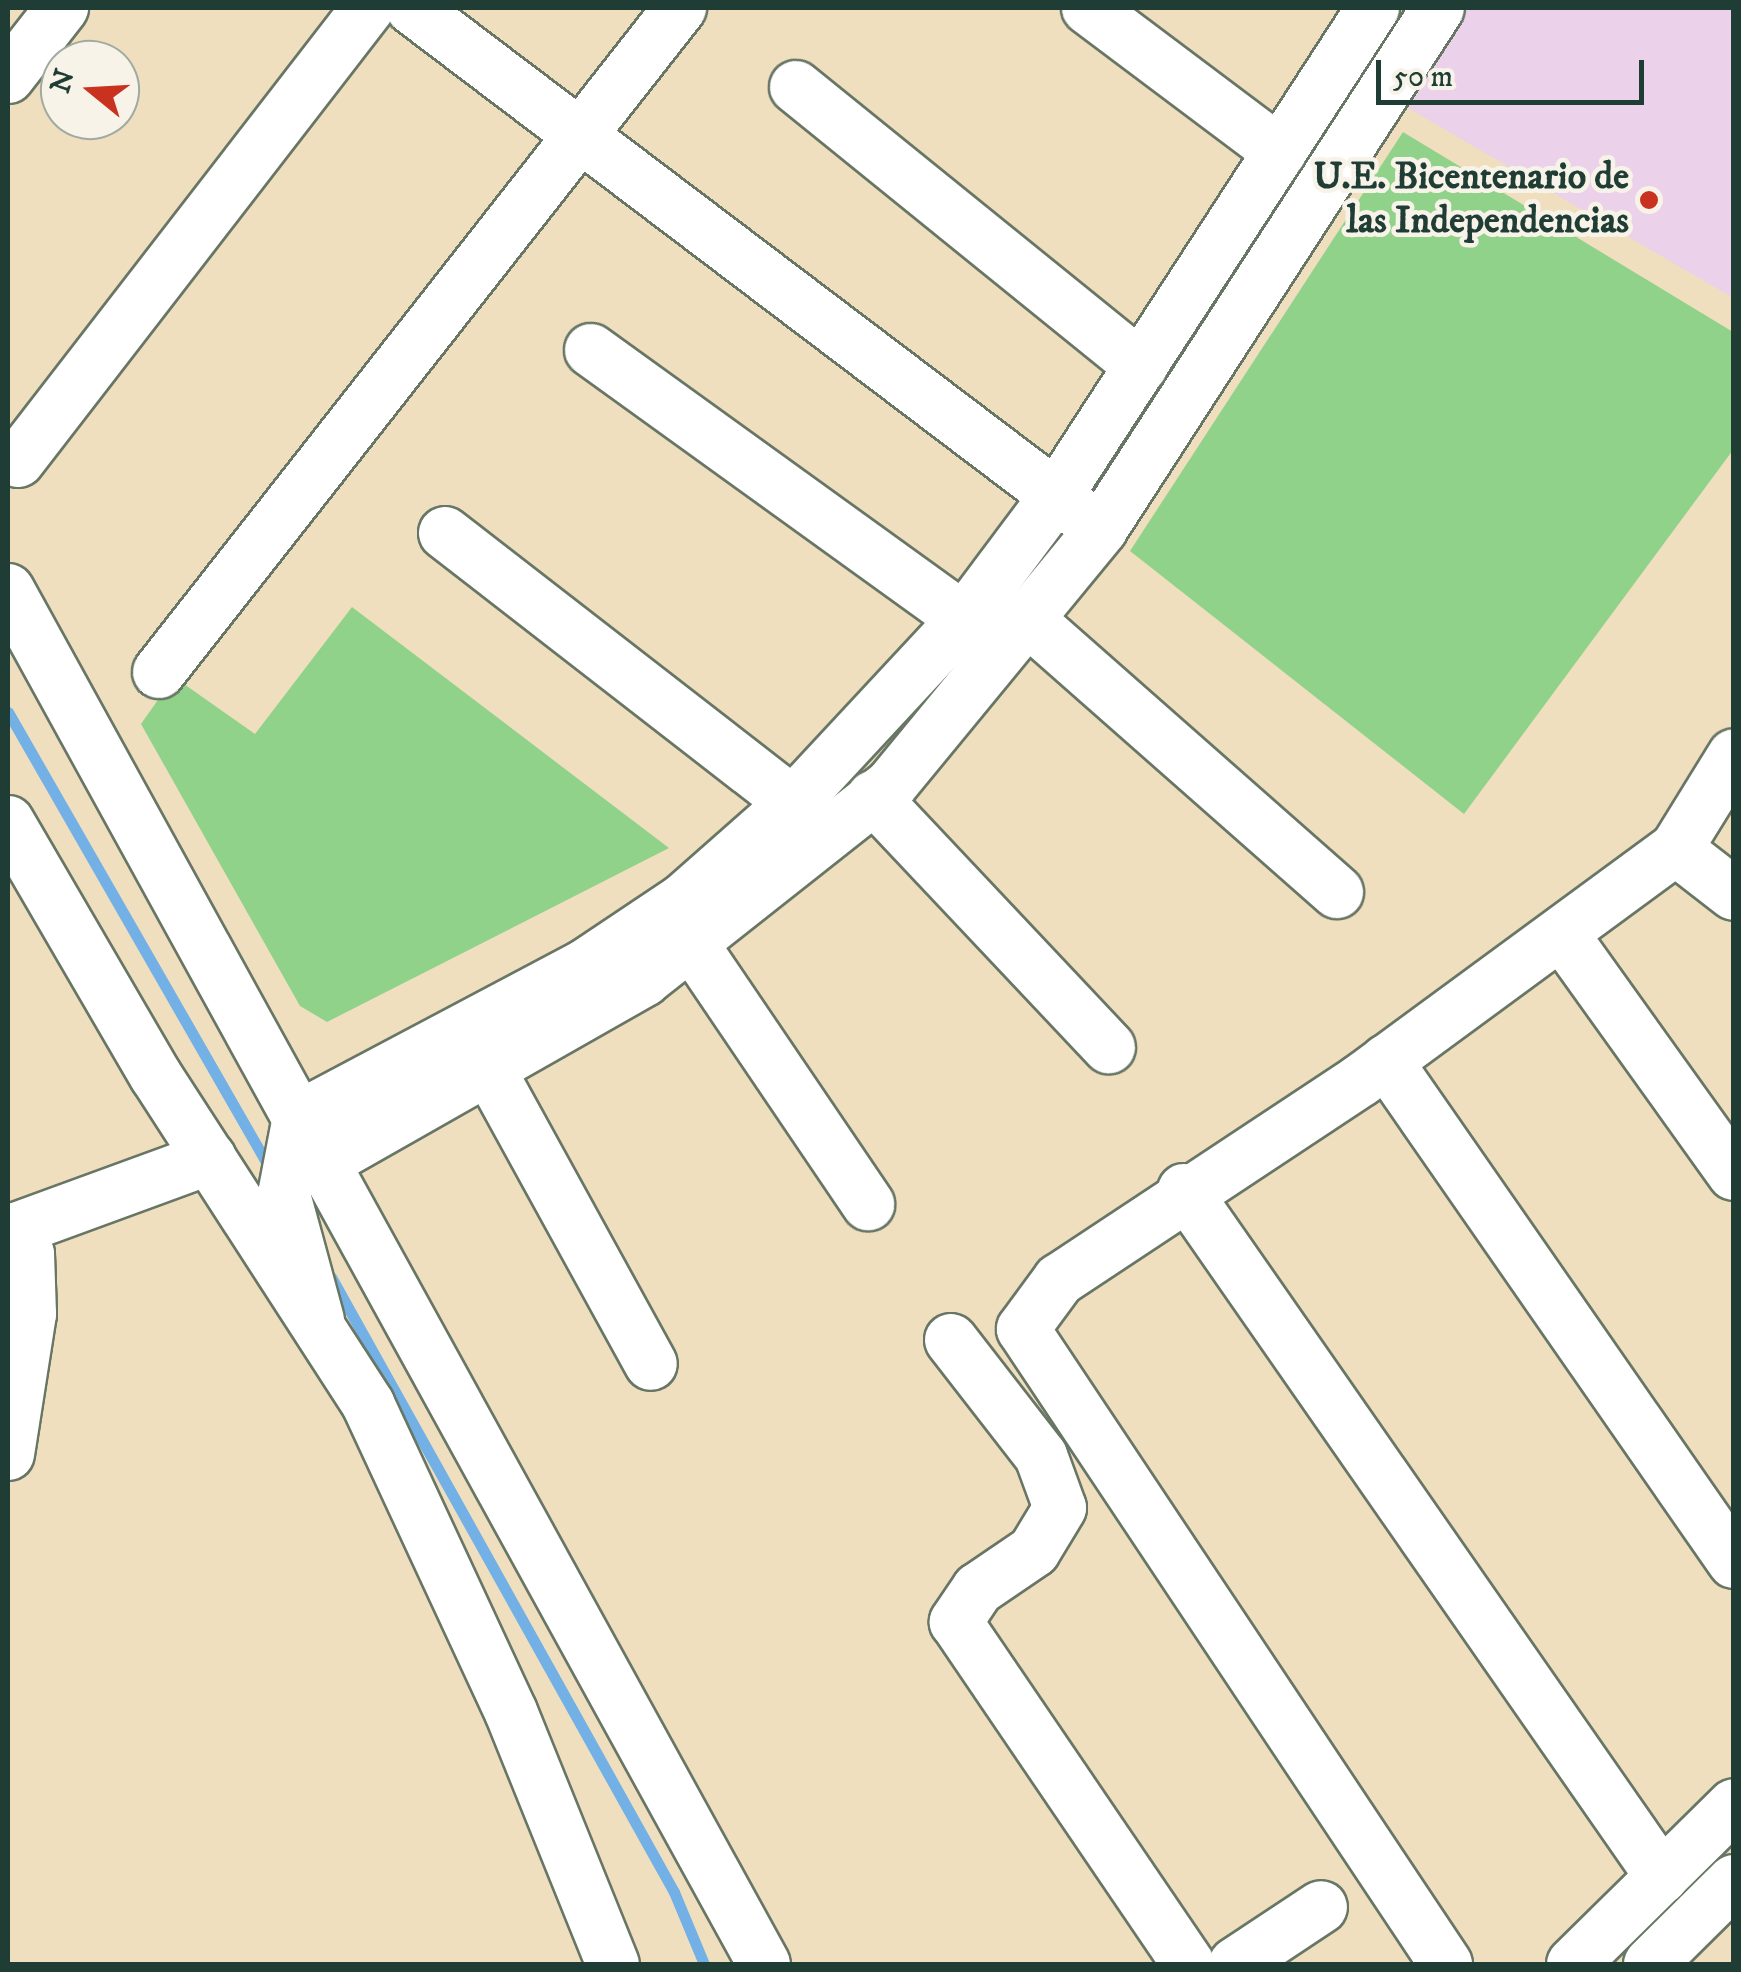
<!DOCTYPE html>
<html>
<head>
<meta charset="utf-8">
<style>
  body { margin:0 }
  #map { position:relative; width:1741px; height:1972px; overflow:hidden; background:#efdfbf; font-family:"IM FELL DW Pica",serif }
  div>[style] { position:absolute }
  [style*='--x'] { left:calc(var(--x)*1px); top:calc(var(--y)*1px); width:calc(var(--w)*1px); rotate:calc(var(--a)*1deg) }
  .built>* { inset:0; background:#ecd1ea }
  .green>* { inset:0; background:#91d28a }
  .stream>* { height:11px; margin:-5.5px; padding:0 5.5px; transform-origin:5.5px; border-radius:5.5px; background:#72b0e5 }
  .roads { filter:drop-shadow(2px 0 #687665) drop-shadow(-2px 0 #687665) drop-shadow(0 2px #687665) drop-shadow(0 -2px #687665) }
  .minor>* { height:52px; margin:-26px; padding:0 26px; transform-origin:26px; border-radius:26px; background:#fff }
  .dots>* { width:28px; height:28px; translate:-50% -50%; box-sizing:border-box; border:5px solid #f7f3e8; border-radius:50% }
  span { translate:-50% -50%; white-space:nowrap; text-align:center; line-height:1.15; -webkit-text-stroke:9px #f7f3e8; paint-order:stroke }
  .poi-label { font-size:38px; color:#1f3d34; font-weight:700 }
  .right { translate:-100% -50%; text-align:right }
  .frame { position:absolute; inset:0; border:10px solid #1f3d34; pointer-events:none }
  .north { position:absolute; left:40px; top:40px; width:100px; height:100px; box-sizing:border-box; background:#f7f3e8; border:2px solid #a1aaa0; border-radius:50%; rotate:288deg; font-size:28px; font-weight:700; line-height:40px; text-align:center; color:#1f3d34 }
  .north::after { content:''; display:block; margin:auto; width:35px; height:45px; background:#c8321e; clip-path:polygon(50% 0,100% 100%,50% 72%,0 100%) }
  .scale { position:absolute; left:1376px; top:60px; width:268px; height:45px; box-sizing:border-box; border:5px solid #1f3d34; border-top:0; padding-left:12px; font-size:30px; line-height:35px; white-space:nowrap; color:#1f3d34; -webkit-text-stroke:8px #f7f3e8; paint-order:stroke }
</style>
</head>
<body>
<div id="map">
  <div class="built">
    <i style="clip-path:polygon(1456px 8px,1733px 8px,1733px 298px,1396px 101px)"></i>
  </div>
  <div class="green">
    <i style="clip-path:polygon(1403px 132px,1733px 332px,1733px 450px,1464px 814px,1130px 551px)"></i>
    <i style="clip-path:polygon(352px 607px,669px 848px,327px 1022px,300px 1006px,141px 724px,174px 677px,255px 734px)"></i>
  </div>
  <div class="stream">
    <i style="--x:8;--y:712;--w:525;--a:60.16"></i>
    <i style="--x:331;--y:1277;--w:704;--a:60.85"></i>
    <i style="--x:674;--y:1892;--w:78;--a:67.4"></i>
  </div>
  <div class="roads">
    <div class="minor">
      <i style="--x:412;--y:8;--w:843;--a:37.14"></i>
      <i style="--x:1088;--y:8;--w:240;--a:36.9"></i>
      <i style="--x:8;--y:77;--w:88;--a:-52"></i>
      <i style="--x:796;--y:87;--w:444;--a:39"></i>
      <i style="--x:591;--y:350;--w:460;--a:35.8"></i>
      <i style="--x:18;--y:461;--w:572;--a:-52.31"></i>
      <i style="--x:445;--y:533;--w:440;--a:37.8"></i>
      <i style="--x:8;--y:590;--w:1568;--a:61.18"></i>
      <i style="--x:1025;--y:617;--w:416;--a:41.4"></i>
      <i style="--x:159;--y:672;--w:844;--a:-51.88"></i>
      <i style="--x:873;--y:797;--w:344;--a:46.7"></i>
      <i style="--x:8;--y:822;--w:294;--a:59.8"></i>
      <i style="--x:156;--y:1076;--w:391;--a:57.1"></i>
      <i style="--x:368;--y:1404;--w:340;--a:65.1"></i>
      <i style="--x:511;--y:1712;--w:272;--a:68"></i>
      <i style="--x:1676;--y:849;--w:73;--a:37.8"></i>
      <i style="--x:1562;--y:934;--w:295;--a:54.4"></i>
      <i style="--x:690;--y:941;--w:318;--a:55.9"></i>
      <i style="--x:1386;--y:1061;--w:610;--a:55.22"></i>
      <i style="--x:486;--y:1064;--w:342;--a:61.2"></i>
      <i style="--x:326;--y:1161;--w:366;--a:-29.6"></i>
      <i style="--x:644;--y:980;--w:315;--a:-38.3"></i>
      <i style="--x:891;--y:785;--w:331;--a:-50.6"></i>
      <i style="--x:1101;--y:529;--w:620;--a:-57.1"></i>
      <i style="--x:1184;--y:1190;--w:837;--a:55.17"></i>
      <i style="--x:8;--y:1232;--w:215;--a:-20.1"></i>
      <i style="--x:318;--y:1320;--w:130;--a:-105.2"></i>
      <i style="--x:284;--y:1195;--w:79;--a:-79.1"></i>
      <i style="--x:299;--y:1117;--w:325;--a:-27.9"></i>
      <i style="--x:586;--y:965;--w:117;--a:-33.8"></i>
      <i style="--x:683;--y:900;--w:147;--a:-41.4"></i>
      <i style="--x:793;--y:803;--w:251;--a:-47.1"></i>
      <i style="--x:964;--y:619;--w:154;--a:-53.2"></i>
      <i style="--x:1056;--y:496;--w:582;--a:-56.99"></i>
      <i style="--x:951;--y:1340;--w:147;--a:52.2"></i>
      <i style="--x:1041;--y:1456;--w:55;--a:69.9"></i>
      <i style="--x:1060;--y:1508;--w:50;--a:121.2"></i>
      <i style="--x:1034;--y:1551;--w:68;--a:145.8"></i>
      <i style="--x:978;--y:1589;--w:40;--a:124"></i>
      <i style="--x:956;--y:1622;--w:413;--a:55.8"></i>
      <i style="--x:8;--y:1454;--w:142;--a:-81.1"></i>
      <i style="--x:30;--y:1314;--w:60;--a:-91.9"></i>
      <i style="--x:28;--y:1254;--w:29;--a:-121"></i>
      <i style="--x:1235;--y:1964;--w:103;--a:-33.5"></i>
      <i style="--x:1446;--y:1964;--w:763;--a:-123.67"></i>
      <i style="--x:1023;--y:1329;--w:61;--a:-53.7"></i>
      <i style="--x:1059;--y:1280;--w:362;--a:-33.5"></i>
      <i style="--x:1361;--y:1080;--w:391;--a:-36.3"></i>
      <i style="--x:1676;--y:849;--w:110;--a:-58.3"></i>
      <i style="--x:1573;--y:1964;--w:226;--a:-44.6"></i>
      <i style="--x:1650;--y:1964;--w:118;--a:-44.7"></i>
    </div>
  </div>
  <div class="dots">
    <i style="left:1649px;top:200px;background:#c8321e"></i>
  </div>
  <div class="poi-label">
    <span class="right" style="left:1629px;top:200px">U.E. Bicentenario de<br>las Independencias</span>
  </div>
  <div class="frame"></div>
  <div class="north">N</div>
  <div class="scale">50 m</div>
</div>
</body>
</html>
